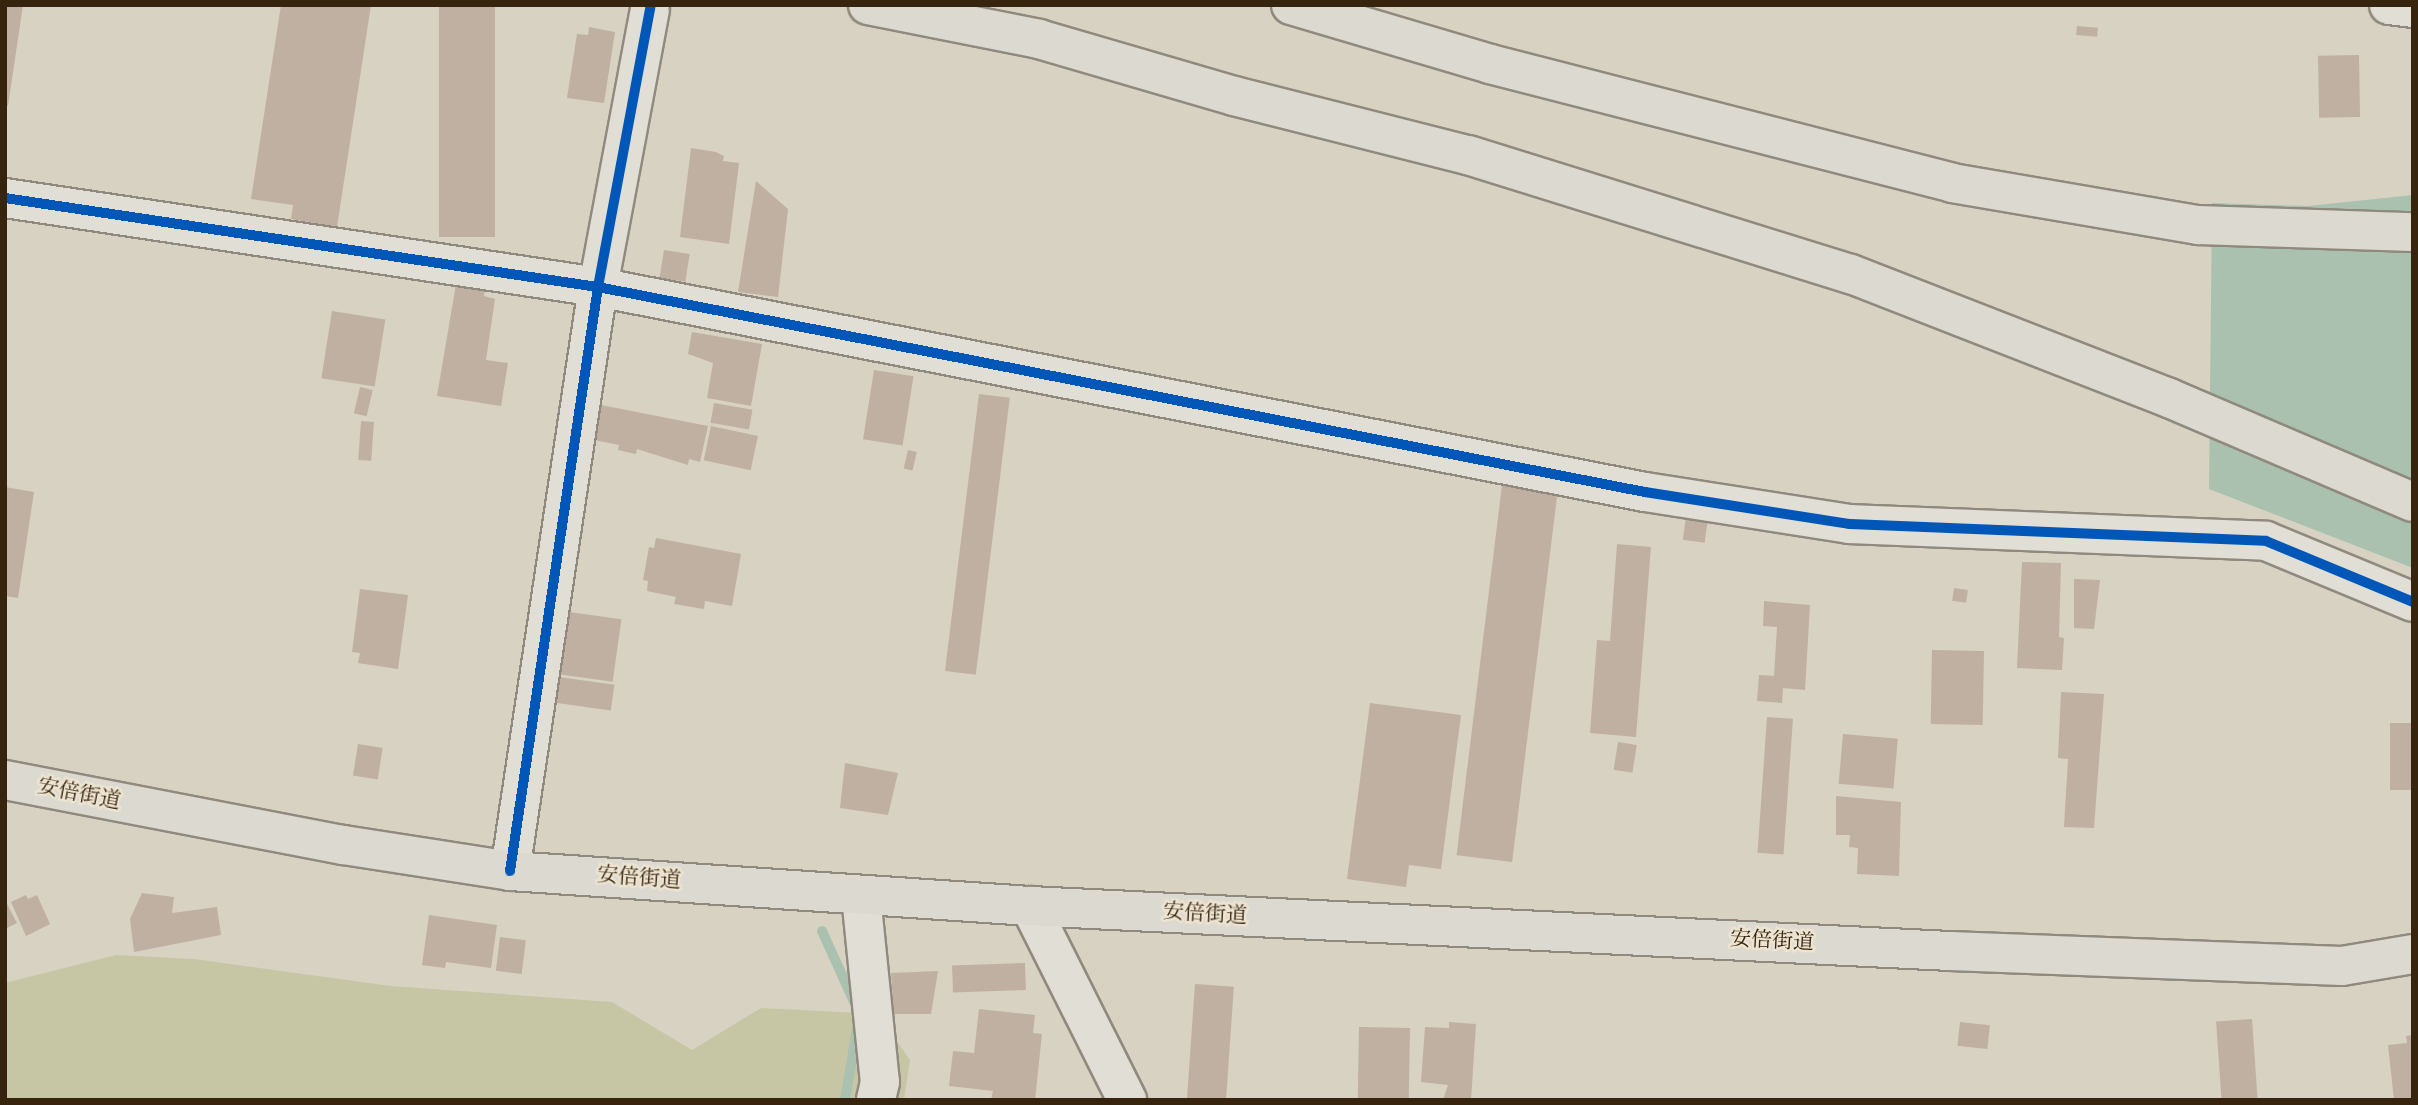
<!DOCTYPE html>
<html>
<head>
<meta charset="utf-8">
<style>
  body { margin:0 }
  #map { position:relative; width:2418px; height:1105px; overflow:hidden; background:#d8d2c2; font-family:"IM FELL English","Noto Serif JP",serif }
  div>[style] { position:absolute }
  [style*='--x'] { left:calc(var(--x)*1px); top:calc(var(--y)*1px); width:calc(var(--w)*1px); rotate:calc(var(--a)*1deg) }
  .green>* { inset:0; background:#c6c6a4 }
  .water>* { inset:0; background:#aac1b0 }
  .stream>* { height:10px; margin:-5px; padding:0 5px; transform-origin:5px; border-radius:5px; background:#aac1b0 }
  .building>* { inset:0; background:#c0b0a1; transform-origin:0 0 }
  .roads { filter:drop-shadow(2px 0 #90897e) drop-shadow(-2px 0 #90897e) drop-shadow(0 2px #90897e) drop-shadow(0 -2px #90897e) }
  .minor>* { height:38px; margin:-19px; padding:0 19px; transform-origin:19px; border-radius:19px; background:#e1ded6 }
  .major>* { height:38px; margin:-19px; padding:0 19px; transform-origin:19px; border-radius:19px; background:#dcd9d0 }
  .highway>* { height:38px; margin:-19px; padding:0 19px; transform-origin:19px; border-radius:19px; background:#dcd9d0 }
  .cycleway>* { height:10px; margin:-5px; padding:0 5px; transform-origin:5px; border-radius:5px; background:#0057b8 }
  span { translate:-50% -50%; white-space:nowrap; text-align:center; line-height:1.15; -webkit-text-stroke:5px #ece4d1; paint-order:stroke }
  .street-label { font-size:21px; color:#37240f }
  .frame { position:absolute; inset:0; border:7px solid #37240f; pointer-events:none }
</style>
</head>
<body>
<div id="map">
  <div class="green">
    <i style="clip-path:polygon(116px 955px,194px 959px,391px 986px,612px 1002px,692px 1050px,761px 1008px,878px 1014px,910px 1060px,904px 1100px,5px 1100px,5px 983px)"></i>
  </div>
  <div class="water">
    <i style="clip-path:polygon(2413px 195px,2413px 568px,2209px 489px,2212px 203px,2308px 206px)"></i>
  </div>
  <div class="stream">
    <i style="--x:822;--y:931;--w:85;--a:65.6"></i>
    <i style="--x:845;--y:1100;--w:78;--a:-80.4"></i>
  </div>
  <div class="building">
    <i style="clip-path:polygon(5px 5px,23px 5px,8px 106px,5px 105px)"></i>
    <i style="clip-path:polygon(281px 5px,371px 5px,337px 227px,291px 219px,293px 205px,251px 199px)"></i>
    <i style="left:439px;top:5px;width:56px;height:232px"></i>
    <i style="left:2077px;top:26px;width:21px;height:9px;rotate:5deg"></i>
    <i style="clip-path:polygon(589px 27px,615px 32px,604px 103px,567px 98px,577px 34px,588px 35px)"></i>
    <i style="left:2359px;top:55px;width:62px;height:41px;rotate:89deg"></i>
    <i style="clip-path:polygon(691px 148px,716px 152px,724px 156px,723px 161px,739px 163px,729px 244px,680px 237px)"></i>
    <i style="clip-path:polygon(756px 181px,788px 209px,778px 297px,738px 292px)"></i>
    <i style="left:664px;top:250px;width:26px;height:28px;rotate:9deg"></i>
    <i style="clip-path:polygon(456px 284px,485px 288px,484px 296px,495px 299px,486px 360px,508px 363px,501px 406px,437px 396px)"></i>
    <i style="left:332px;top:311px;width:54px;height:68px;rotate:9deg"></i>
    <i style="clip-path:polygon(692px 332px,762px 344px,751px 406px,707px 398px,713px 363px,688px 354px)"></i>
    <i style="left:874px;top:370px;width:40px;height:70px;rotate:9deg"></i>
    <i style="left:360px;top:387px;width:13px;height:27px;rotate:13deg"></i>
    <i style="left:979px;top:394px;width:31px;height:279px;rotate:7deg"></i>
    <i style="left:714px;top:403px;width:39px;height:20px;rotate:10deg"></i>
    <i style="clip-path:polygon(601px 405px,708px 426px,700px 462px,689px 459px,688px 465px,637px 449px,636px 454px,618px 450px,619px 445px,594px 440px)"></i>
    <i style="left:361px;top:421px;width:13px;height:39px;rotate:4deg"></i>
    <i style="left:711px;top:426px;width:48px;height:35px;rotate:12deg"></i>
    <i style="left:908px;top:450px;width:9px;height:19px;rotate:13deg"></i>
    <i style="left:1502px;top:485px;width:56px;height:373px;rotate:7deg"></i>
    <i style="clip-path:polygon(5px 487px,34px 492px,18px 598px,5px 596px)"></i>
    <i style="left:1686px;top:517px;width:22px;height:23px;rotate:8deg"></i>
    <i style="clip-path:polygon(656px 538px,741px 554px,732px 606px,705px 601px,704px 609px,674px 604px,676px 597px,647px 591px,648px 581px,643px 580px,649px 547px,654px 548px)"></i>
    <i style="clip-path:polygon(1617px 544px,1651px 547px,1636px 737px,1590px 733px,1597px 640px,1610px 641px)"></i>
    <i style="clip-path:polygon(2022px 562px,2061px 563px,2059px 637px,2064px 638px,2062px 670px,2017px 668px)"></i>
    <i style="clip-path:polygon(2074px 579px,2100px 580px,2094px 629px,2074px 628px)"></i>
    <i style="left:1954px;top:588px;width:14px;height:13px;rotate:8deg"></i>
    <i style="clip-path:polygon(360px 589px,408px 595px,398px 669px,358px 663px,360px 653px,352px 652px)"></i>
    <i style="clip-path:polygon(1764px 601px,1810px 605px,1805px 690px,1783px 688px,1782px 703px,1757px 701px,1759px 675px,1774px 676px,1777px 627px,1763px 626px)"></i>
    <i style="left:562px;top:611px;width:60px;height:63px;rotate:8deg"></i>
    <i style="left:1932px;top:650px;width:52px;height:74px;rotate:1deg"></i>
    <i style="left:552px;top:676px;width:63px;height:26px;rotate:8deg"></i>
    <i style="clip-path:polygon(2061px 692px,2104px 694px,2094px 828px,2064px 827px,2068px 759px,2058px 758px)"></i>
    <i style="clip-path:polygon(1370px 703px,1461px 715px,1441px 869px,1409px 865px,1406px 887px,1347px 879px)"></i>
    <i style="left:1767px;top:717px;width:26px;height:136px;rotate:4deg"></i>
    <i style="left:2413px;top:723px;width:67px;height:23px;rotate:90deg"></i>
    <i style="left:1843px;top:734px;width:55px;height:50px;rotate:5deg"></i>
    <i style="left:1618px;top:742px;width:19px;height:28px;rotate:9deg"></i>
    <i style="left:358px;top:744px;width:25px;height:32px;rotate:9deg"></i>
    <i style="clip-path:polygon(845px 763px,898px 773px,888px 815px,840px 808px)"></i>
    <i style="clip-path:polygon(1836px 796px,1901px 802px,1899px 876px,1857px 874px,1858px 848px,1849px 847px,1850px 835px,1836px 835px)"></i>
    <i style="clip-path:polygon(142px 893px,174px 897px,172px 913px,217px 907px,221px 935px,134px 952px,130px 919px)"></i>
    <i style="clip-path:polygon(26px 895px,28px 899px,37px 895px,50px 924px,26px 936px,11px 902px)"></i>
    <i style="clip-path:polygon(5px 900px,17px 923px,5px 929px)"></i>
    <i style="clip-path:polygon(429px 915px,497px 925px,491px 968px,446px 962px,445px 968px,422px 965px)"></i>
    <i style="left:500px;top:937px;width:26px;height:34px;rotate:7deg"></i>
    <i style="left:1025px;top:963px;width:27px;height:73px;rotate:88deg"></i>
    <i style="clip-path:polygon(938px 971px,931px 1014px,894px 1014px,891px 973px)"></i>
    <i style="left:1195px;top:984px;width:39px;height:116px;rotate:4deg"></i>
    <i style="clip-path:polygon(979px 1009px,1035px 1015px,1033px 1033px,1042px 1034px,1035px 1100px,991px 1100px,993px 1091px,949px 1086px,953px 1051px,974px 1053px)"></i>
    <i style="left:2252px;top:1019px;width:81px;height:36px;rotate:86deg"></i>
    <i style="clip-path:polygon(1449px 1022px,1476px 1024px,1471px 1100px,1443px 1100px,1448px 1085px,1421px 1082px,1425px 1027px,1449px 1028px)"></i>
    <i style="left:1960px;top:1022px;width:30px;height:24px;rotate:6deg"></i>
    <i style="left:1359px;top:1027px;width:51px;height:73px;rotate:1deg"></i>
    <i style="clip-path:polygon(2413px 1035px,2413px 1100px,2394px 1100px,2388px 1045px,2407px 1043px,2406px 1036px)"></i>
  </div>
  <div class="roads">
    <div class="minor">
      <i style="--x:2389;--y:5;--w:24;--a:7"></i>
      <i style="--x:5;--y:198;--w:600;--a:8.54"></i>
      <i style="--x:598;--y:287;--w:1067;--a:11.08"></i>
      <i style="--x:1645;--y:492;--w:206;--a:8.9"></i>
      <i style="--x:1849;--y:524;--w:417;--a:2.3"></i>
      <i style="--x:2266;--y:541;--w:159;--a:22.5"></i>
      <i style="--x:510;--y:871;--w:591;--a:-81.43"></i>
      <i style="--x:598;--y:287;--w:282;--a:-79.4"></i>
      <i style="--x:861;--y:896;--w:187;--a:84.2"></i>
      <i style="--x:880;--y:1082;--w:18;--a:103"></i>
      <i style="--x:1030;--y:906;--w:217;--a:63.4"></i>
    </div>
    <div class="major">
      <i style="--x:5;--y:780;--w:344;--a:10.9"></i>
      <i style="--x:343;--y:845;--w:169;--a:8.8"></i>
      <i style="--x:510;--y:871;--w:521;--a:3.85"></i>
      <i style="--x:1030;--y:906;--w:921;--a:2.8"></i>
      <i style="--x:1950;--y:951;--w:392;--a:2.2"></i>
      <i style="--x:2342;--y:966;--w:72;--a:-9.6"></i>
    </div>
    <div class="highway">
      <i style="--x:868;--y:5;--w:174;--a:11.2"></i>
      <i style="--x:1039;--y:39;--w:203;--a:16.3"></i>
      <i style="--x:1234;--y:96;--w:241;--a:14.2"></i>
      <i style="--x:1468;--y:155;--w:401;--a:17.3"></i>
      <i style="--x:1851;--y:274;--w:341;--a:21.3"></i>
      <i style="--x:2169;--y:398;--w:265;--a:23.1"></i>
      <i style="--x:1291;--y:5;--w:208;--a:16.5"></i>
      <i style="--x:1490;--y:64;--w:477;--a:14.4"></i>
      <i style="--x:1952;--y:183;--w:250;--a:9.7"></i>
      <i style="--x:2198;--y:225;--w:215;--a:1.9"></i>
    </div>
  </div>
  <div class="cycleway">
    <i style="--x:5;--y:198;--w:600;--a:8.54"></i>
    <i style="--x:598;--y:287;--w:1067;--a:11.08"></i>
    <i style="--x:1645;--y:492;--w:206;--a:8.9"></i>
    <i style="--x:1849;--y:524;--w:417;--a:2.3"></i>
    <i style="--x:2266;--y:541;--w:159;--a:22.5"></i>
    <i style="--x:510;--y:871;--w:591;--a:-81.43"></i>
    <i style="--x:598;--y:287;--w:287;--a:-79.4"></i>
  </div>
  <div class="street-label">
    <span style="left:79px;top:795px;rotate:11deg">安倍街道</span>
    <span style="left:639px;top:879px;rotate:4deg">安倍街道</span>
    <span style="left:1205px;top:915px;rotate:3deg">安倍街道</span>
    <span style="left:1772px;top:942px;rotate:3deg">安倍街道</span>
  </div>
  <div class="frame"></div>
</div>
</body>
</html>
